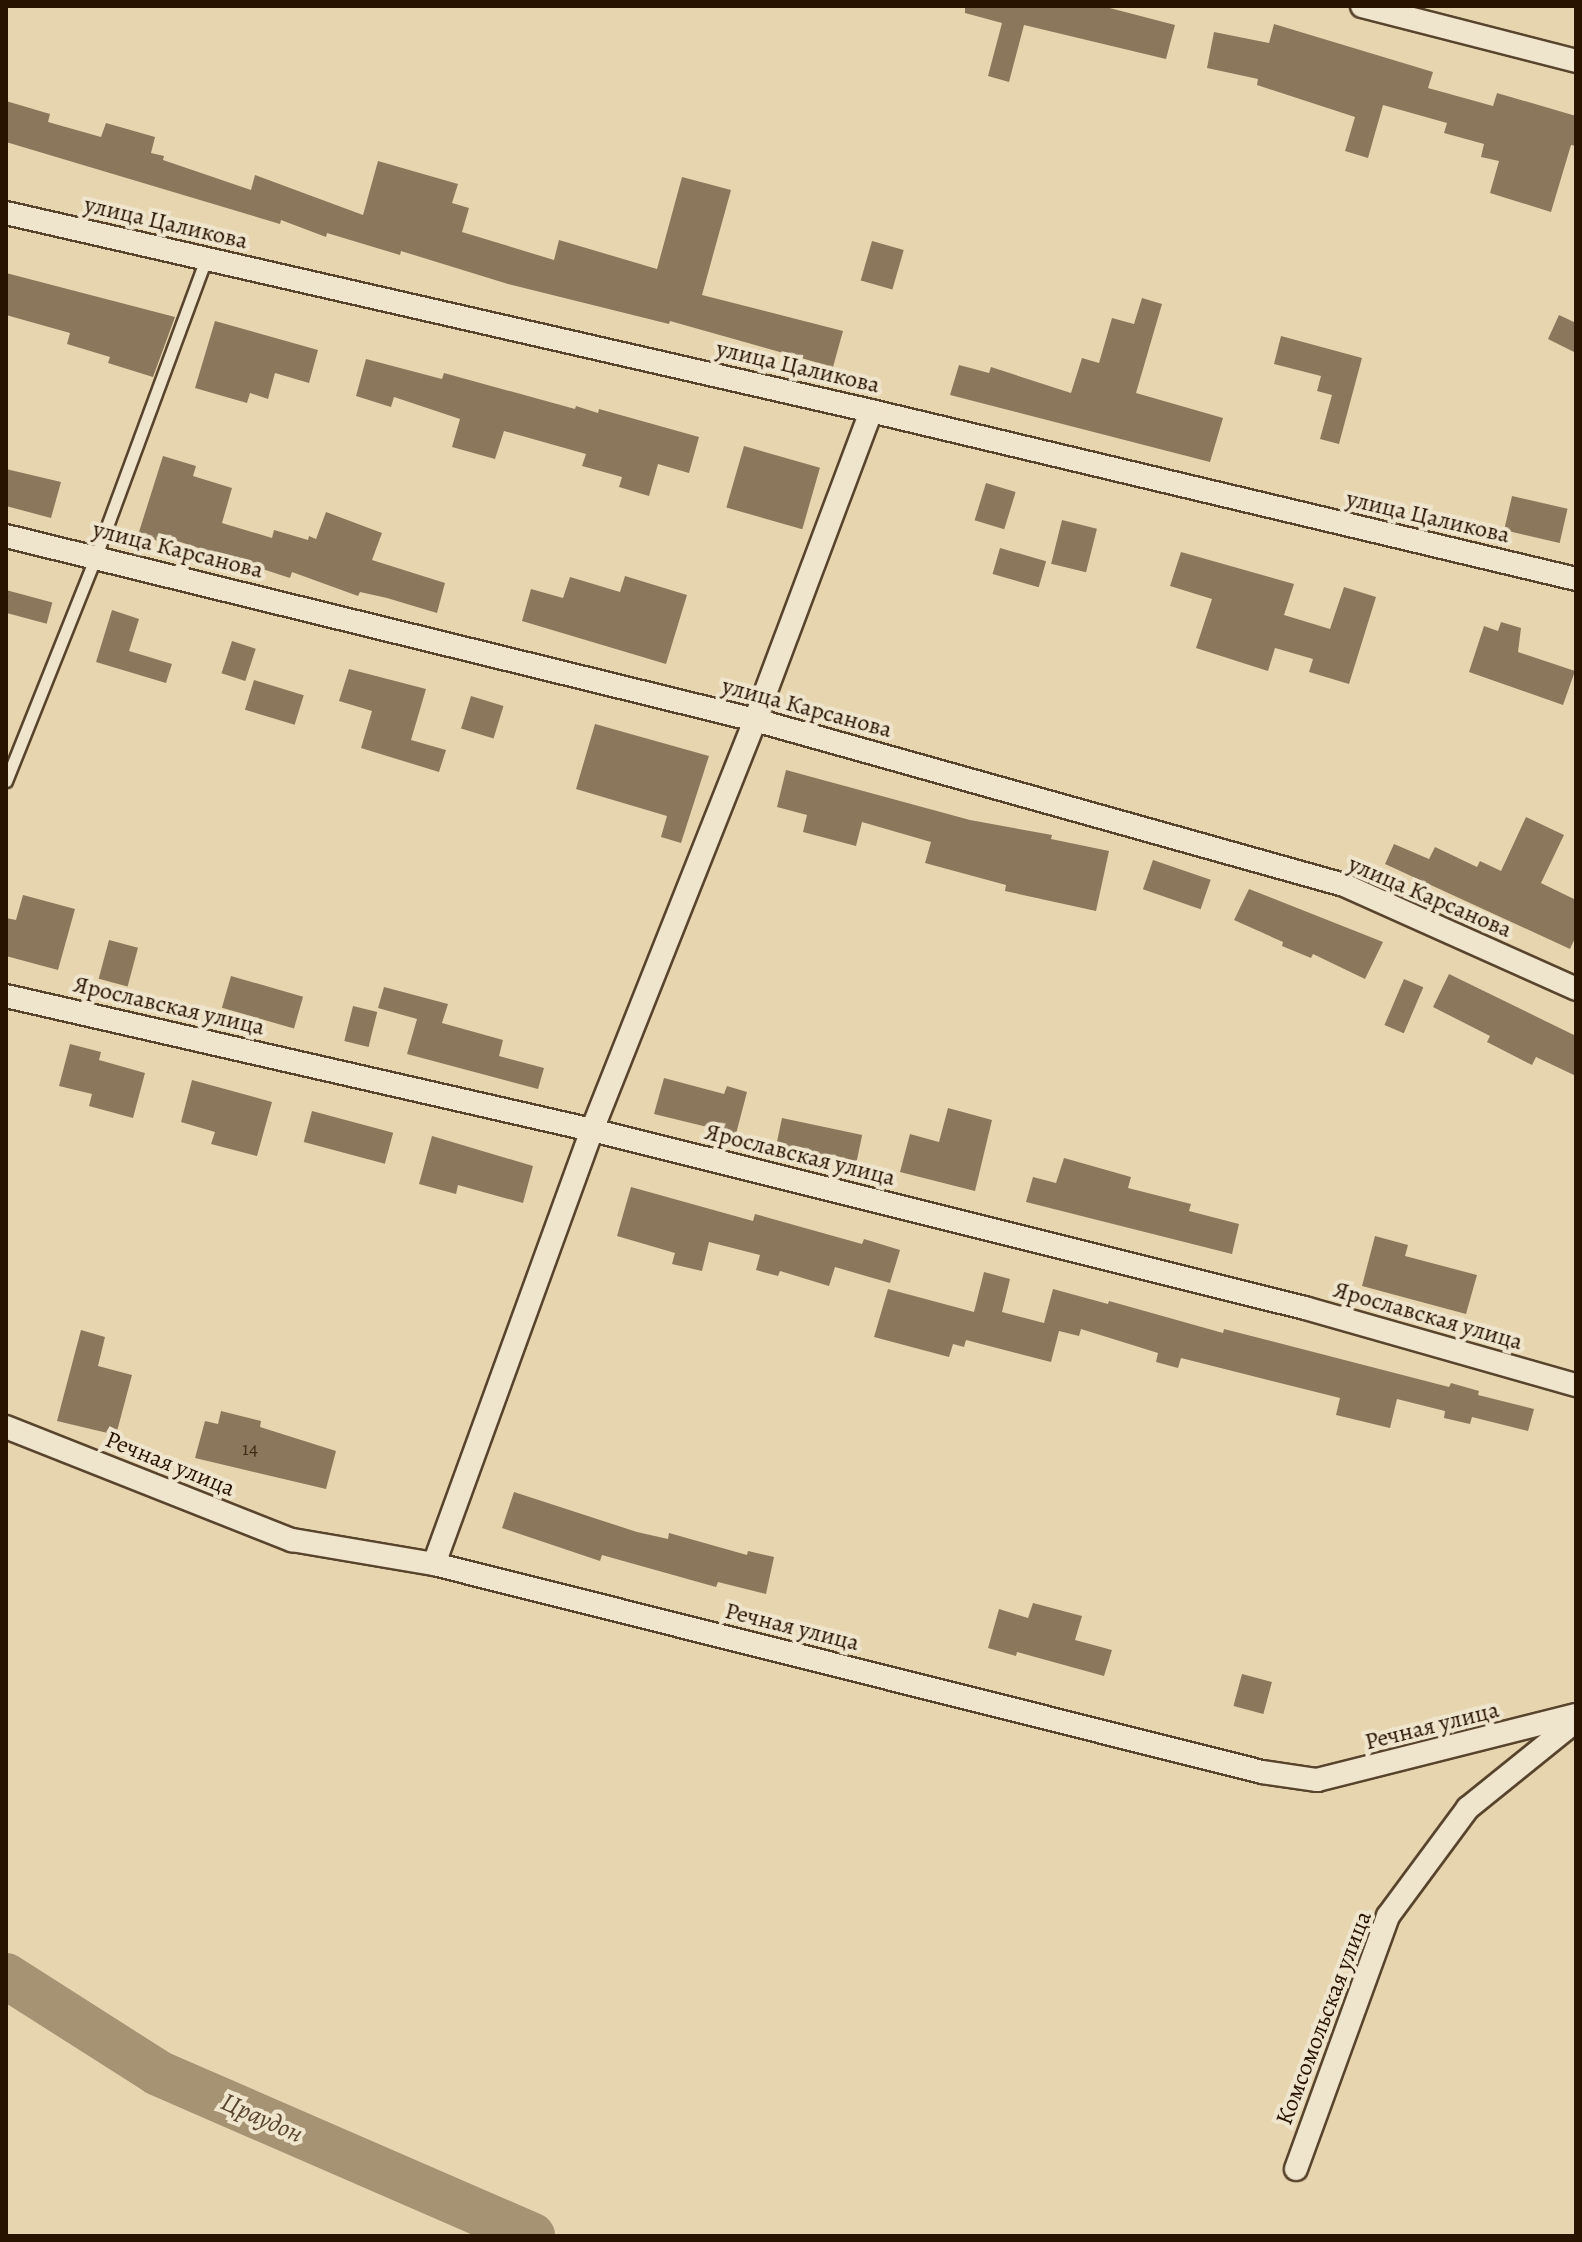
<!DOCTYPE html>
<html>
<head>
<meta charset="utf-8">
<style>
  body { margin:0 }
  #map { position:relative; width:1582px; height:2242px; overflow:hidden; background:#e7d5b0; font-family:Alegreya,serif }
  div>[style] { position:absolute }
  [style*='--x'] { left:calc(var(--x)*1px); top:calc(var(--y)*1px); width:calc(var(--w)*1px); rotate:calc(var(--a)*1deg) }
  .river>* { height:46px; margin:-23px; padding:0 23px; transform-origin:23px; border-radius:23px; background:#a69374 }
  .building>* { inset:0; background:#8b785c; transform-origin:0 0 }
  .roads { filter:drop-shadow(2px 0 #58442c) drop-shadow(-2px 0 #58442c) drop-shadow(0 2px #58442c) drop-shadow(0 -2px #58442c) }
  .service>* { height:11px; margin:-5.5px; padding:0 5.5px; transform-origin:5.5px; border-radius:5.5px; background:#efe4cc }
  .minor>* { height:22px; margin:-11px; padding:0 11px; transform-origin:11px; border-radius:11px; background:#efe4cc }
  span { translate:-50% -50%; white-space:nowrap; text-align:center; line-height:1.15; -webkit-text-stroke:8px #efe4cc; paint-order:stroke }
  .number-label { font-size:20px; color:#412c17 }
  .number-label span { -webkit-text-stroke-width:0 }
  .street-label { font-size:24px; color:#281300 }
  .water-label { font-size:26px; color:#5a462e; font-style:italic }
  .frame { position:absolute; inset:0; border:8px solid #281300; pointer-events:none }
</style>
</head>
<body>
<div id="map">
  <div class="river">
    <i style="--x:6;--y:1976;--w:180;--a:32.5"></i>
    <i style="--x:158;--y:2073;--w:408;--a:23.5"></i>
  </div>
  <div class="building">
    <i style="clip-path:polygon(965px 6px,1102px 6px,1175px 25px,1166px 59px,1024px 25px,1009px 82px,988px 76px,1002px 23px,965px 13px)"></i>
    <i style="clip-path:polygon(1274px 24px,1433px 72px,1428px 88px,1493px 106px,1497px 93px,1576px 116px,1576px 146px,1571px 145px,1551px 212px,1490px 193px,1499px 161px,1481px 157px,1484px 144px,1444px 133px,1447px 123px,1383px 105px,1368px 158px,1345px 151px,1355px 117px,1257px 85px,1258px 79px,1207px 68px,1214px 32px,1269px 43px)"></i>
    <i style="clip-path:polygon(6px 101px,50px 114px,48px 122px,101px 137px,106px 123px,155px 137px,151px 153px,164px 156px,163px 160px,251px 190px,255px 175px,363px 215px,378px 161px,458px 184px,452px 203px,469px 208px,462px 232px,554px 260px,559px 240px,657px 269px,682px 177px,731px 190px,702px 295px,843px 331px,833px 367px,670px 321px,669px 324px,508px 284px,401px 251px,400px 255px,327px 233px,326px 237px,281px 220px,280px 224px,6px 142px)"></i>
    <i style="left:872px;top:241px;width:33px;height:41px;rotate:16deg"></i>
    <i style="clip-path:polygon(6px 273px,175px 317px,153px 377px,108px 363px,110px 357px,67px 344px,70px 333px,6px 315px)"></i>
    <i style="clip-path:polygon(1142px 298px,1162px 304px,1136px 393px,1223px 418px,1210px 462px,950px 395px,959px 365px,989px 373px,991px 367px,1071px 393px,1082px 358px,1099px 363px,1112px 318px,1134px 324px)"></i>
    <i style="clip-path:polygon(1559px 315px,1576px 323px,1576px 353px,1548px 339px)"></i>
    <i style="clip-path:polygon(215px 321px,318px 350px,309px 383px,275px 373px,268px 399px,250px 393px,247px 403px,195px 388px)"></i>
    <i style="clip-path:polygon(1281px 336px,1362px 358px,1339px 444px,1320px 439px,1332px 395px,1317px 391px,1321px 376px,1274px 364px)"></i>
    <i style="clip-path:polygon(366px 359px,442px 379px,444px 373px,575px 409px,576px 406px,598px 413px,599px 409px,699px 437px,689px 473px,658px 464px,649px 496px,619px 487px,622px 477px,582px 466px,586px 454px,504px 431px,495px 459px,452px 447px,460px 419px,394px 397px,391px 407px,356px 396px)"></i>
    <i style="left:744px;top:446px;width:79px;height:64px;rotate:16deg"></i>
    <i style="clip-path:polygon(163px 456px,196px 466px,193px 476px,232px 488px,222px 523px,272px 538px,274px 530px,308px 540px,309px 536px,316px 539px,326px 512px,382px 533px,372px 560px,445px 583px,437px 613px,387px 598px,360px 592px,358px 596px,292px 572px,290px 578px,174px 540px,172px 545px,138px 535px)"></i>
    <i style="clip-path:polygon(6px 469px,61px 482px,51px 518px,6px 506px)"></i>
    <i style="left:986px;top:483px;width:31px;height:39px;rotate:17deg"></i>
    <i style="left:1512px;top:496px;width:57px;height:35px;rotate:13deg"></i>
    <i style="left:1062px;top:520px;width:36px;height:45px;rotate:14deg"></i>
    <i style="left:1000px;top:548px;width:48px;height:27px;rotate:16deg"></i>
    <i style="clip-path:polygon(1181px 552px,1294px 584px,1284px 615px,1330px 629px,1344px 587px,1376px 597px,1349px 684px,1309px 672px,1313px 659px,1275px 648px,1268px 671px,1196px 648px,1212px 599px,1170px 586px)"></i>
    <i style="clip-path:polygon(625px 576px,687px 595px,666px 664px,522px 621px,531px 589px,563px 598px,570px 577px,620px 592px)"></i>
    <i style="left:6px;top:590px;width:48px;height:22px;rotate:15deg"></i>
    <i style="clip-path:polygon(112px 610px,139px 619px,129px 651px,172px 664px,166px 683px,96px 662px)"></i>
    <i style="clip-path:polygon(1501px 622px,1521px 628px,1518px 652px,1575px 671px,1563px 705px,1469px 672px,1484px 626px,1498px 631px)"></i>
    <i style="left:232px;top:641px;width:25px;height:34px;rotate:18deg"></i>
    <i style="clip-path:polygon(349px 669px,426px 689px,411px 740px,446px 750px,439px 772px,361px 748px,372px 711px,339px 701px)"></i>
    <i style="left:254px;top:680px;width:52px;height:31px;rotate:17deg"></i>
    <i style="left:471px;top:696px;width:34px;height:34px;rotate:17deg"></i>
    <i style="clip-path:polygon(595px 724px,709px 756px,681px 843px,661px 837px,667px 816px,576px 789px)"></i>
    <i style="clip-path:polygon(786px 770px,970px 820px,1052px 835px,1051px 839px,1109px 851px,1096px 911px,1005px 891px,1006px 885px,925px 863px,931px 842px,862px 822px,856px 846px,803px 832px,807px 815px,777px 807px)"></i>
    <i style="clip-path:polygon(1526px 817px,1564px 835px,1541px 883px,1576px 900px,1576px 936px,1570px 949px,1385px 864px,1394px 844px,1429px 859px,1435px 847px,1477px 867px,1480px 861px,1501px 871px)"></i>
    <i style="left:1153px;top:860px;width:61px;height:31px;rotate:19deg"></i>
    <i style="clip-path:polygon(1249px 889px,1383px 942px,1365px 979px,1313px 954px,1311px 958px,1282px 946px,1283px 942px,1234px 920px)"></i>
    <i style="clip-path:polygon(23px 895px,75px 909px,58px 970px,6px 956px,6px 918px,16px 920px)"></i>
    <i style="left:109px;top:940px;width:30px;height:40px;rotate:15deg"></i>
    <i style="clip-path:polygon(1449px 974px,1576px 1036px,1576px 1076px,1536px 1057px,1532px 1065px,1487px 1042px,1490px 1036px,1433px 1007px)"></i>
    <i style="left:231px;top:976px;width:75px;height:33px;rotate:16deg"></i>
    <i style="left:1404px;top:979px;width:21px;height:50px;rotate:23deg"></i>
    <i style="clip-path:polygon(384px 987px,448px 1004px,442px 1023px,503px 1040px,499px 1056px,544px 1068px,538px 1089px,407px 1054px,417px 1019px,378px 1008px)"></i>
    <i style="left:353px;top:1006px;width:25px;height:36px;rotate:14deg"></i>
    <i style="clip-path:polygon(70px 1044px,101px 1052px,99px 1060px,145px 1073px,133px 1118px,89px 1106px,92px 1094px,59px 1086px)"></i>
    <i style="clip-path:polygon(664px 1078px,724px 1094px,727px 1086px,747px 1092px,736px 1134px,654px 1114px)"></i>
    <i style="clip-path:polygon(192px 1080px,272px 1102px,257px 1156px,211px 1144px,215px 1132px,181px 1122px)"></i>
    <i style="clip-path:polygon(948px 1108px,992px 1120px,975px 1191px,900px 1172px,910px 1134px,939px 1142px)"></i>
    <i style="left:312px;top:1111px;width:84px;height:32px;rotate:15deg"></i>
    <i style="left:782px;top:1118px;width:82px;height:28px;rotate:12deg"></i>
    <i style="clip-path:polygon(432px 1136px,533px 1166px,523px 1203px,458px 1185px,456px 1194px,419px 1184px)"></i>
    <i style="clip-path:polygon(1064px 1158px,1131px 1177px,1128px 1188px,1191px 1204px,1189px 1211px,1239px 1224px,1232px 1254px,1026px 1202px,1033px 1177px,1056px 1183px)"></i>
    <i style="clip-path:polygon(631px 1187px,753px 1221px,755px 1214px,862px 1244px,864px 1239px,900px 1250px,890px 1283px,835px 1267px,829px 1286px,780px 1271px,778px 1276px,756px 1270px,760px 1255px,709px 1242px,702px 1271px,672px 1264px,675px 1253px,617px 1236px)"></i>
    <i style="clip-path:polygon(1375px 1236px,1408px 1245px,1405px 1256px,1477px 1275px,1466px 1314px,1362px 1286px)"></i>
    <i style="clip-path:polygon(984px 1272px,1010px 1279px,1002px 1312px,1044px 1323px,1053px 1289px,1108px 1304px,1109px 1301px,1223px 1333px,1224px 1329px,1449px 1387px,1451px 1383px,1479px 1391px,1478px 1395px,1534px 1409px,1528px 1431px,1472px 1417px,1470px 1424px,1444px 1418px,1445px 1411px,1397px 1399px,1390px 1428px,1336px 1415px,1340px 1398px,1181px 1358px,1178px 1368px,1156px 1362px,1158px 1353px,1081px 1329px,1079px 1336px,1059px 1331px,1051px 1362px,966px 1340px,964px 1347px,953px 1344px,949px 1357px,874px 1337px,888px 1289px,974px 1312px)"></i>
    <i style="clip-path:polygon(81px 1330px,105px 1337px,98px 1366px,132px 1375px,116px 1435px,57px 1421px)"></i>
    <i style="clip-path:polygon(221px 1411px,261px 1421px,260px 1427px,336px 1451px,326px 1489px,195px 1458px,205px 1421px,218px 1424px)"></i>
    <i style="clip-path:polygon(514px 1492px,637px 1532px,668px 1539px,669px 1533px,747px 1555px,748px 1551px,774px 1557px,766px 1594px,718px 1582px,716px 1587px,602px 1555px,600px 1561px,502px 1528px)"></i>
    <i style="clip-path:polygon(1033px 1603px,1082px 1616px,1075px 1640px,1112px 1650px,1104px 1676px,1017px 1652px,1016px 1656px,988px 1648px,999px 1609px,1028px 1618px)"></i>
    <i style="left:1242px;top:1674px;width:31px;height:33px;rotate:15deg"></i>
  </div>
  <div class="roads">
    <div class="service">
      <i style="--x:6;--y:781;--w:242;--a:-68.2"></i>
      <i style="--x:96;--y:556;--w:318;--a:-69.7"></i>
    </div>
    <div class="minor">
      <i style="--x:1362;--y:6;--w:221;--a:14.4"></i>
      <i style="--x:6;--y:213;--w:887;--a:12.89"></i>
      <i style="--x:871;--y:411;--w:725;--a:13.4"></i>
      <i style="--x:6;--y:536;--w:771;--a:13.8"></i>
      <i style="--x:755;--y:720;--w:612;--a:15.65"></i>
      <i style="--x:1344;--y:885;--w:254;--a:24.1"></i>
      <i style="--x:6;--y:996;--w:601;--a:12.88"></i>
      <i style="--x:592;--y:1130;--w:735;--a:14.02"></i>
      <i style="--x:1305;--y:1308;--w:282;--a:15.9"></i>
      <i style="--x:6;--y:1427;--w:308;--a:21.6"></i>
      <i style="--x:292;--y:1540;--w:144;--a:9.6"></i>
      <i style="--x:434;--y:1564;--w:854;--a:14.1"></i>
      <i style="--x:1262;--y:1772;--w:56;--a:8.3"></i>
      <i style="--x:1317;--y:1780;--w:267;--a:-14.1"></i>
      <i style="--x:434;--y:1564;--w:462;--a:-70"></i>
      <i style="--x:592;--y:1130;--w:441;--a:-68.3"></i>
      <i style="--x:755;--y:720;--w:330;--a:-69.4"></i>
      <i style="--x:1296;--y:2169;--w:269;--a:-70"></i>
      <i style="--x:1388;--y:1916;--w:134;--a:-53.5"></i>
      <i style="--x:1468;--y:1808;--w:139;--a:-38.9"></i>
    </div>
  </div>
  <div class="number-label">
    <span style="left:250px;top:1448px">14</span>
  </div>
  <div class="street-label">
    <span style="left:166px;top:223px;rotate:13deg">улица Цаликова</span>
    <span style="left:798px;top:367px;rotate:13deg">улица Цаликова</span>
    <span style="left:1428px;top:517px;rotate:13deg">улица Цаликова</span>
    <span style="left:178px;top:550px;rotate:14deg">улица Карсанова</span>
    <span style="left:807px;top:708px;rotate:15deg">улица Карсанова</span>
    <span style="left:1430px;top:897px;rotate:23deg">улица Карсанова</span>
    <span style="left:169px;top:1006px;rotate:13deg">Ярославская улица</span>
    <span style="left:800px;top:1155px;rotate:14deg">Ярославская улица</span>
    <span style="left:1428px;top:1316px;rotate:16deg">Ярославская улица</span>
    <span style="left:170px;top:1464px;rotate:22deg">Речная улица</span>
    <span style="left:792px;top:1627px;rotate:14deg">Речная улица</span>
    <span style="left:1432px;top:1726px;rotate:-14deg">Речная улица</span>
    <span style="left:1324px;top:2018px;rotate:-69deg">Комсомольская улица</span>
  </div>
  <div class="water-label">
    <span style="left:262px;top:2118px;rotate:24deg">Цраудон</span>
  </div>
  <div class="frame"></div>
</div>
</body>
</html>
